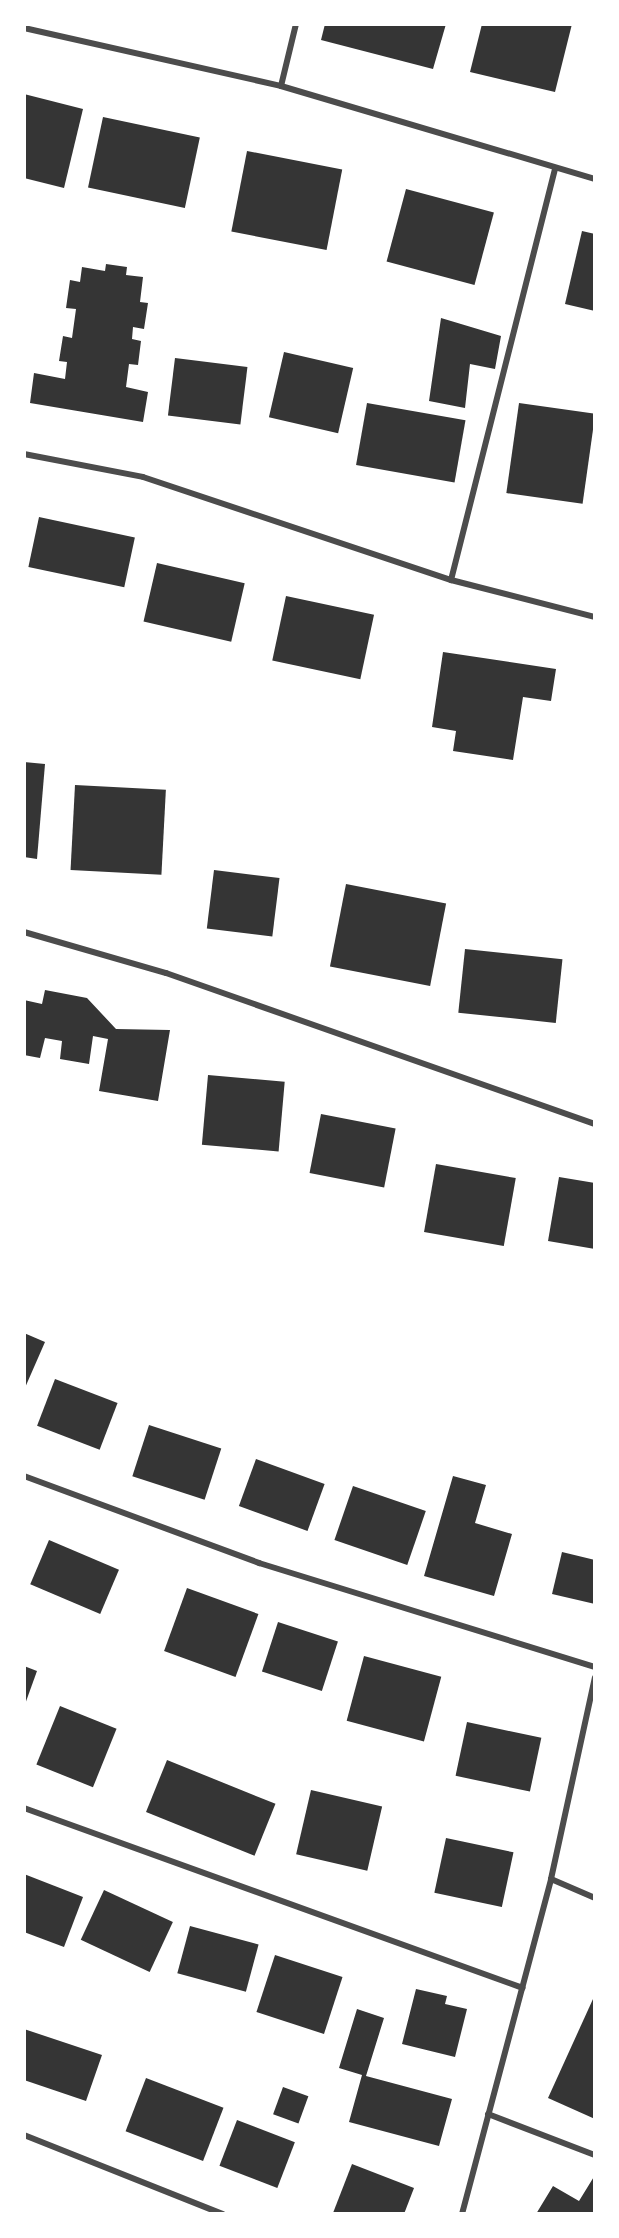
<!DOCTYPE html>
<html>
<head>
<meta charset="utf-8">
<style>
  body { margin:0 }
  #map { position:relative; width:619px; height:2238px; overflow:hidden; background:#fff; font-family:Raleway,sans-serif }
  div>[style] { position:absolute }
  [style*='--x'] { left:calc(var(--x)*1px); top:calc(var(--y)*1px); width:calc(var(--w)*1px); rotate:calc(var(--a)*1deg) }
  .building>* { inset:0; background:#353535; transform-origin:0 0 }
  .minor>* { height:6px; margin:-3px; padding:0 3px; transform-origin:3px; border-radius:3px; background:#4c4c4c }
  span { translate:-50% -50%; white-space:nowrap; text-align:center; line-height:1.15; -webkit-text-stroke:6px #fff; paint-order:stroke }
  .frame { position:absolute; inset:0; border:26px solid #fff; pointer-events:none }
</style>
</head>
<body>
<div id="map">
  <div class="building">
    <i style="clip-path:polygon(325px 24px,446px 24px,433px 69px,321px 40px)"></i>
    <i style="clip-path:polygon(482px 24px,572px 24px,555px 92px,470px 72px)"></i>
    <i style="clip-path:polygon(24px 94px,83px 109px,64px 188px,24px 178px)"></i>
    <i style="left:103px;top:117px;width:99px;height:72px;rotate:12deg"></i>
    <i style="left:247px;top:151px;width:97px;height:82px;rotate:11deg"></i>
    <i style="left:406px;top:189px;width:91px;height:75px;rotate:15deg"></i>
    <i style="clip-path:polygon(582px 231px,595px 234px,595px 311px,565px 304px)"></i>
    <i style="clip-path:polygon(106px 264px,127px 267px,126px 275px,143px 277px,140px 302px,148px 303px,144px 329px,133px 327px,132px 339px,141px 341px,138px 365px,129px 364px,126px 387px,148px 392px,143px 422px,30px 403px,34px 373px,65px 379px,67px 362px,59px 361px,63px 336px,72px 338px,76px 309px,66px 308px,70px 280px,80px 282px,82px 267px,105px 271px)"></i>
    <i style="clip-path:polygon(441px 318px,501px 336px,495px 369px,470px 364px,465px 408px,429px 401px)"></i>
    <i style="left:284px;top:352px;width:71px;height:67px;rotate:13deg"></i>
    <i style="left:175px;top:358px;width:73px;height:58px;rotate:7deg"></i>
    <i style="left:367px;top:403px;width:100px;height:63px;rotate:10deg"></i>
    <i style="left:519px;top:403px;width:77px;height:91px;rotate:8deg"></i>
    <i style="left:39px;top:517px;width:98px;height:51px;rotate:12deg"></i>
    <i style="left:157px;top:563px;width:90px;height:60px;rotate:13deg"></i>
    <i style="left:286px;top:596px;width:90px;height:66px;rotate:12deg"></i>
    <i style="clip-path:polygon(443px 652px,556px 669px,551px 701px,523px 697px,513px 760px,453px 751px,456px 731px,432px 727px)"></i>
    <i style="clip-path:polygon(24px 762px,45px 764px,37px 859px,24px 857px)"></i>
    <i style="left:75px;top:785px;width:91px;height:85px;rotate:3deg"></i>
    <i style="left:214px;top:870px;width:66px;height:59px;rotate:7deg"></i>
    <i style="left:346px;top:884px;width:102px;height:84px;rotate:11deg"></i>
    <i style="left:465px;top:949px;width:98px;height:64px;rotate:6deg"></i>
    <i style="clip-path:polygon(45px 990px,87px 998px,116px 1029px,170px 1030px,158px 1101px,99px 1091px,108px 1039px,93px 1036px,89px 1064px,60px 1059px,62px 1041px,45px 1038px,40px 1058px,24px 1055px,24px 1000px,42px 1004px)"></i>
    <i style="left:208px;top:1075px;width:77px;height:70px;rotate:5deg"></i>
    <i style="left:321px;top:1114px;width:76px;height:60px;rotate:11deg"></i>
    <i style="left:436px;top:1164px;width:81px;height:69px;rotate:10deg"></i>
    <i style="clip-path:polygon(559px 1177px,595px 1183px,595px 1249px,548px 1241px)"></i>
    <i style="clip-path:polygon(24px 1333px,45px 1342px,24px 1390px)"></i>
    <i style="left:55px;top:1379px;width:67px;height:50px;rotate:21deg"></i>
    <i style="left:149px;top:1425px;width:76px;height:54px;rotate:18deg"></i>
    <i style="left:256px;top:1459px;width:73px;height:50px;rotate:20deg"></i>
    <i style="clip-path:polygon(453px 1476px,486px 1485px,475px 1523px,512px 1534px,494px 1596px,424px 1576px)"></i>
    <i style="left:353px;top:1486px;width:77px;height:57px;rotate:19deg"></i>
    <i style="left:49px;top:1540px;width:76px;height:48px;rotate:23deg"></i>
    <i style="clip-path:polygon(562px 1552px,595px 1560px,595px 1604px,552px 1594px)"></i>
    <i style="left:187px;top:1588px;width:76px;height:67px;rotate:20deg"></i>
    <i style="left:278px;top:1622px;width:63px;height:52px;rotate:18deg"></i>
    <i style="left:364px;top:1656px;width:80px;height:67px;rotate:15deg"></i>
    <i style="clip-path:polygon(24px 1666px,37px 1671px,24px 1707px)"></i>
    <i style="left:60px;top:1706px;width:61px;height:63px;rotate:22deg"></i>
    <i style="left:467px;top:1722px;width:76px;height:55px;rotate:12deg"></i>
    <i style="left:167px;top:1760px;width:117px;height:56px;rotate:22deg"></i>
    <i style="left:311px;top:1790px;width:73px;height:66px;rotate:13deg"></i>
    <i style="left:446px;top:1838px;width:69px;height:56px;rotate:12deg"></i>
    <i style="clip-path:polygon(24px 1874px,83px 1897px,64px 1947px,24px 1932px)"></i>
    <i style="left:104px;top:1890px;width:76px;height:55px;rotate:25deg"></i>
    <i style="left:190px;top:1926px;width:71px;height:49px;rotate:15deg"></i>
    <i style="left:275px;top:1955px;width:71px;height:60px;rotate:18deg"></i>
    <i style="clip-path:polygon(416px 1989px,447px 1996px,445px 2004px,467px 2009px,455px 2057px,402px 2044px)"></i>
    <i style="clip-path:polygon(593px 1999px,595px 2000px,595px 2119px,548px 2098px)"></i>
    <i style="clip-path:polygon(357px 2009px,384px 2018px,366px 2076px,452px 2099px,439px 2146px,349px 2122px,362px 2075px,339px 2068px)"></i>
    <i style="clip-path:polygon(24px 2029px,102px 2055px,86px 2101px,24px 2080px)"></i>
    <i style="left:146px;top:2078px;width:83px;height:57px;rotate:21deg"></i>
    <i style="left:283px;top:2087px;width:27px;height:29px;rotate:20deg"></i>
    <i style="left:237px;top:2120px;width:62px;height:49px;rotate:21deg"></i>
    <i style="clip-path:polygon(352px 2164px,414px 2188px,404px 2214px,333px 2213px)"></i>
    <i style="clip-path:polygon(595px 2175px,595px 2214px,536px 2214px,553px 2186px,579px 2201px)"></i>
  </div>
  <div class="minor">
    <i style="--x:24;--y:28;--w:263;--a:12.7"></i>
    <i style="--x:281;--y:86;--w:327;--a:16.5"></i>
    <i style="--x:281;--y:86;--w:64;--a:-76.4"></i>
    <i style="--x:24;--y:454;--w:121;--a:10.9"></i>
    <i style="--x:143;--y:477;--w:325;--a:18.5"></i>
    <i style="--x:451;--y:580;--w:149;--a:14.4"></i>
    <i style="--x:451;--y:580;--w:424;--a:-75.8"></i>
    <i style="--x:24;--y:932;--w:148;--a:16.1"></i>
    <i style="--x:166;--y:973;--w:455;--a:19.4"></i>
    <i style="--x:24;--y:1476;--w:251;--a:20.3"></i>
    <i style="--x:259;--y:1563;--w:352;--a:17.2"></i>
    <i style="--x:24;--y:1808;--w:530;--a:19.84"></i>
    <i style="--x:551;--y:1879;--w:48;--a:23.4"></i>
    <i style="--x:488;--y:2114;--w:115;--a:21"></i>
    <i style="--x:24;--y:2135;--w:214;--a:21.7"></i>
    <i style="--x:462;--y:2214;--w:347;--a:-75.1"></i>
    <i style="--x:551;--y:1879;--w:206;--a:-77.7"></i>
  </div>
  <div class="frame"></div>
</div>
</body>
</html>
